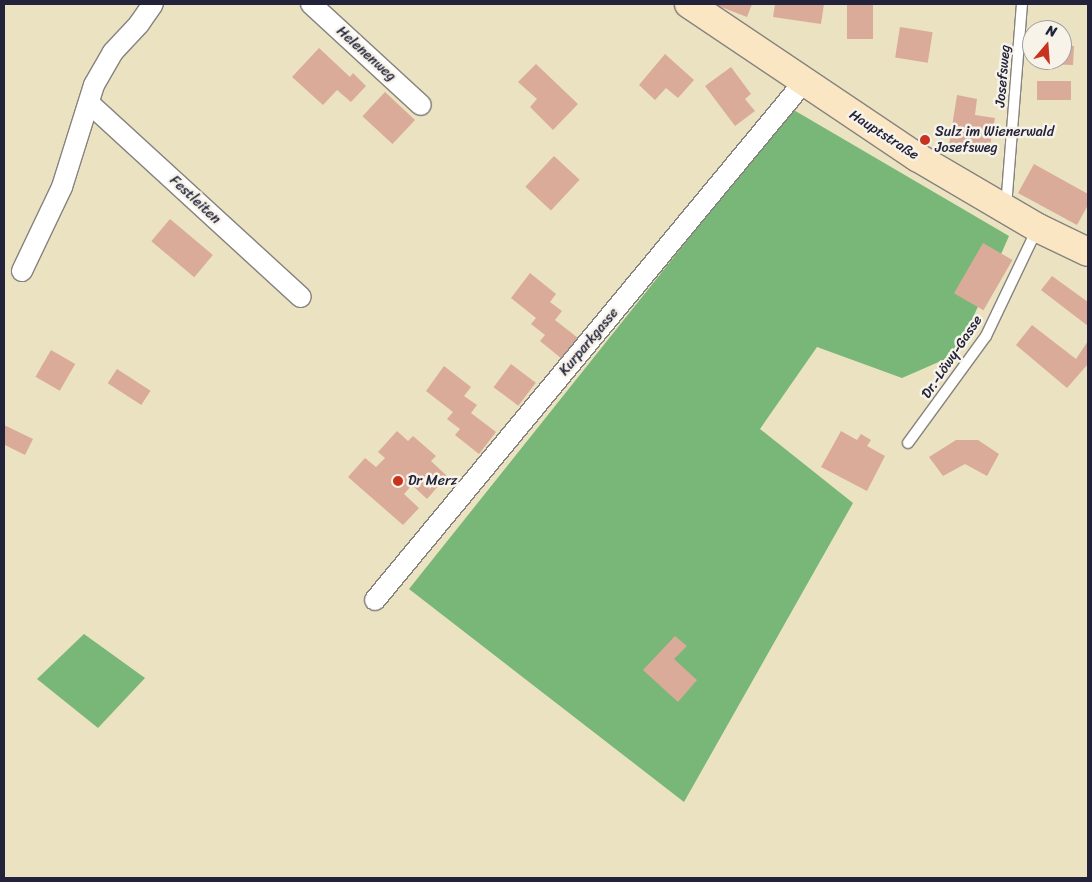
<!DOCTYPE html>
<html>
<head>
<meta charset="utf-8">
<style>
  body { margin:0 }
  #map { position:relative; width:1092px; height:882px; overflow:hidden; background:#eae2c1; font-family:Sriracha,sans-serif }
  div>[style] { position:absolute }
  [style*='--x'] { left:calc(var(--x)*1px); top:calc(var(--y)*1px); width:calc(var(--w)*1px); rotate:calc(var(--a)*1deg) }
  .forest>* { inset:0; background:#78b778 }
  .building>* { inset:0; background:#dbab99; transform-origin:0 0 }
  .roads { filter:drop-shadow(1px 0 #86827e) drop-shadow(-1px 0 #86827e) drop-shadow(0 1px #86827e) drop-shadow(0 -1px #86827e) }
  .service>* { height:10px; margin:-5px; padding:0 5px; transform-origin:5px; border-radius:5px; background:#fff }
  .minor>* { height:20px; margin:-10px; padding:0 10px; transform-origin:10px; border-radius:10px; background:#fff }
  .secondary>* { height:28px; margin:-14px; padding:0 14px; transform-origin:14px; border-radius:14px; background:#fbe6c4 }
  .dots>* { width:14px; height:14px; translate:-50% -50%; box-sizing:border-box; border:2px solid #f7f3e8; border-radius:50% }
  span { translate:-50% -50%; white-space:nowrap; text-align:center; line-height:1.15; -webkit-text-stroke:5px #f7f3e8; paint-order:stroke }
  .street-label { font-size:14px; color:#22223b }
  .poi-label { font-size:14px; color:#22223b }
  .left { translate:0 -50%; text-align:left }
  .frame { position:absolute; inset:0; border:5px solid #22223b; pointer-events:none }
  .north { position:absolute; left:1022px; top:20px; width:50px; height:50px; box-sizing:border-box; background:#f7f3e8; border:1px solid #a29fa3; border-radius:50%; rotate:18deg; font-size:14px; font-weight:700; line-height:20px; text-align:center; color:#22223b }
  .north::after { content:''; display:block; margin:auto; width:18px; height:22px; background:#c8321e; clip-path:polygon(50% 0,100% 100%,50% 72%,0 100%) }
</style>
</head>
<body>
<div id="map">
  <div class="forest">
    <i style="clip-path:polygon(792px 109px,1009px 236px,957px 354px,902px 378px,817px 347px,760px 429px,853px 503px,684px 802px,409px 589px)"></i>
    <i style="clip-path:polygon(84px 634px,145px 678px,98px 728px,37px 679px)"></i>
  </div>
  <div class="building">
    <i style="clip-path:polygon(713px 4px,752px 4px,747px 17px)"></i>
    <i style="clip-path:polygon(775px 4px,824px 4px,821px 24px,773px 17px)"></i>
    <i style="left:847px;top:4px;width:26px;height:35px"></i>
    <i style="left:900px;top:27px;width:33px;height:31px;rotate:9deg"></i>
    <i style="clip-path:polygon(1062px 45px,1074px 46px,1073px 65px,1041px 64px,1041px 60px,1062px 60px)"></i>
    <i style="clip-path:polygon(319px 48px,350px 77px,353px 73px,366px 86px,351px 102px,337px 90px,323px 105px,292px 77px)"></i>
    <i style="clip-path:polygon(665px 54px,694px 80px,678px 98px,666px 88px,655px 100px,639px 85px)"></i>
    <i style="clip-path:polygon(536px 64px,578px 104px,553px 130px,530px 107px,537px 99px,518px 82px)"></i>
    <i style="clip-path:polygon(731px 67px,751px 94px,745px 99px,755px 111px,735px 126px,705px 86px)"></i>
    <i style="left:1037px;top:81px;width:34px;height:19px"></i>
    <i style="left:385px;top:92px;width:41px;height:33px;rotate:43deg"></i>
    <i style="clip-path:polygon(957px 95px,977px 99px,975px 115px,995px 118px,989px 151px,949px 145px)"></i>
    <i style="left:554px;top:156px;width:35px;height:42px;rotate:43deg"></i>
    <i style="clip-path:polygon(1034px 164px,1088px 194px,1088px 205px,1077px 225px,1018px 193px)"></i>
    <i style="left:170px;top:219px;width:56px;height:29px;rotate:40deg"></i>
    <i style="left:983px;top:243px;width:34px;height:58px;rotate:30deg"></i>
    <i style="clip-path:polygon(530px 273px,556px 294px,550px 302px,562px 311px,555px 320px,578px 338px,562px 359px,540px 341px,545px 335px,531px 324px,536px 318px,511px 298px)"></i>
    <i style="clip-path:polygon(1052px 276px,1088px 302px,1088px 326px,1041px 290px)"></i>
    <i style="clip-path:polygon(1032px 325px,1076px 359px,1088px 341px,1088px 364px,1067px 388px,1016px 345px)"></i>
    <i style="left:51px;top:350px;width:28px;height:31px;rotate:30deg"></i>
    <i style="left:511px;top:364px;width:31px;height:29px;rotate:37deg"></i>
    <i style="clip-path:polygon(444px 366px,471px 387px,464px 396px,477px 405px,471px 413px,496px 432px,479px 454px,455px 435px,460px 429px,447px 419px,453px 412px,426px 391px)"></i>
    <i style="left:117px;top:369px;width:40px;height:17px;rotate:33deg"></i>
    <i style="clip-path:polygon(4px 425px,33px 439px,25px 455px,5px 445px,4px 448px)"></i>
    <i style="clip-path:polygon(397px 431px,408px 441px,413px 436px,436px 456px,431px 461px,447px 476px,427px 499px,412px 485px,404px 494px,419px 508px,403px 525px,348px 477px,365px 458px,376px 467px,385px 458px,378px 452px)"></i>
    <i style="clip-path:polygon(841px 431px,857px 440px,861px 434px,871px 440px,867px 446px,885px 456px,867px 491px,821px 467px)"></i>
    <i style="clip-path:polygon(956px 440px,978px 440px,999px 454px,987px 476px,965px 464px,943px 476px,929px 457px)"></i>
    <i style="clip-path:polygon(675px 636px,687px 646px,674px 659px,697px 680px,678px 702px,643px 670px)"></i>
  </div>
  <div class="roads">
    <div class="service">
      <i style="--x:1006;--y:207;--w:204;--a:-85.5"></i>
      <i style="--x:908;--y:443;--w:132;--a:-53.9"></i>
      <i style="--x:986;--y:336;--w:119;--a:-64.5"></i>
    </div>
    <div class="minor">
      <i style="--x:311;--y:4;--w:149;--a:42.6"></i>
      <i style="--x:89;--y:103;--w:287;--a:42.5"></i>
      <i style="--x:22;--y:271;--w:93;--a:-64.5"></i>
      <i style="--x:62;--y:187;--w:107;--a:-72.6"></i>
      <i style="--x:94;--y:85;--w:38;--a:-60"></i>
      <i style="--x:113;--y:52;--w:38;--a:-47"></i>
      <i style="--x:139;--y:24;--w:24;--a:-55"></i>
      <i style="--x:375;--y:600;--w:671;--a:-50.38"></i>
    </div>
    <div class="secondary">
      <i style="--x:689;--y:4;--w:275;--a:33.9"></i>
      <i style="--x:917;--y:157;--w:140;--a:30.4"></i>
      <i style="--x:1038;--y:228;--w:55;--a:25.6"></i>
    </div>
  </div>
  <div class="dots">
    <i style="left:925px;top:140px;background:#c8321e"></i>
    <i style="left:398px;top:481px;background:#c8321e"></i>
  </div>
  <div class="street-label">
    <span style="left:366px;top:54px;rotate:42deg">Helenenweg</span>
    <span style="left:1003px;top:76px;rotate:-85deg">Josefsweg</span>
    <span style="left:884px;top:135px;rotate:33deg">Hauptstraße</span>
    <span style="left:195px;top:200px;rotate:43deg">Festleiten</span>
    <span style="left:589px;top:342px;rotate:-50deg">Kurparkgasse</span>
    <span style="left:952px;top:357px;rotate:-56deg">Dr.-Löwy-Gasse</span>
  </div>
  <div class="poi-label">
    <span class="left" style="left:935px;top:140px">Sulz im Wienerwald<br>Josefsweg</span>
    <span class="left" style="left:408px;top:481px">Dr Merz</span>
  </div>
  <div class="frame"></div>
  <div class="north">N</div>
</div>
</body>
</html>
